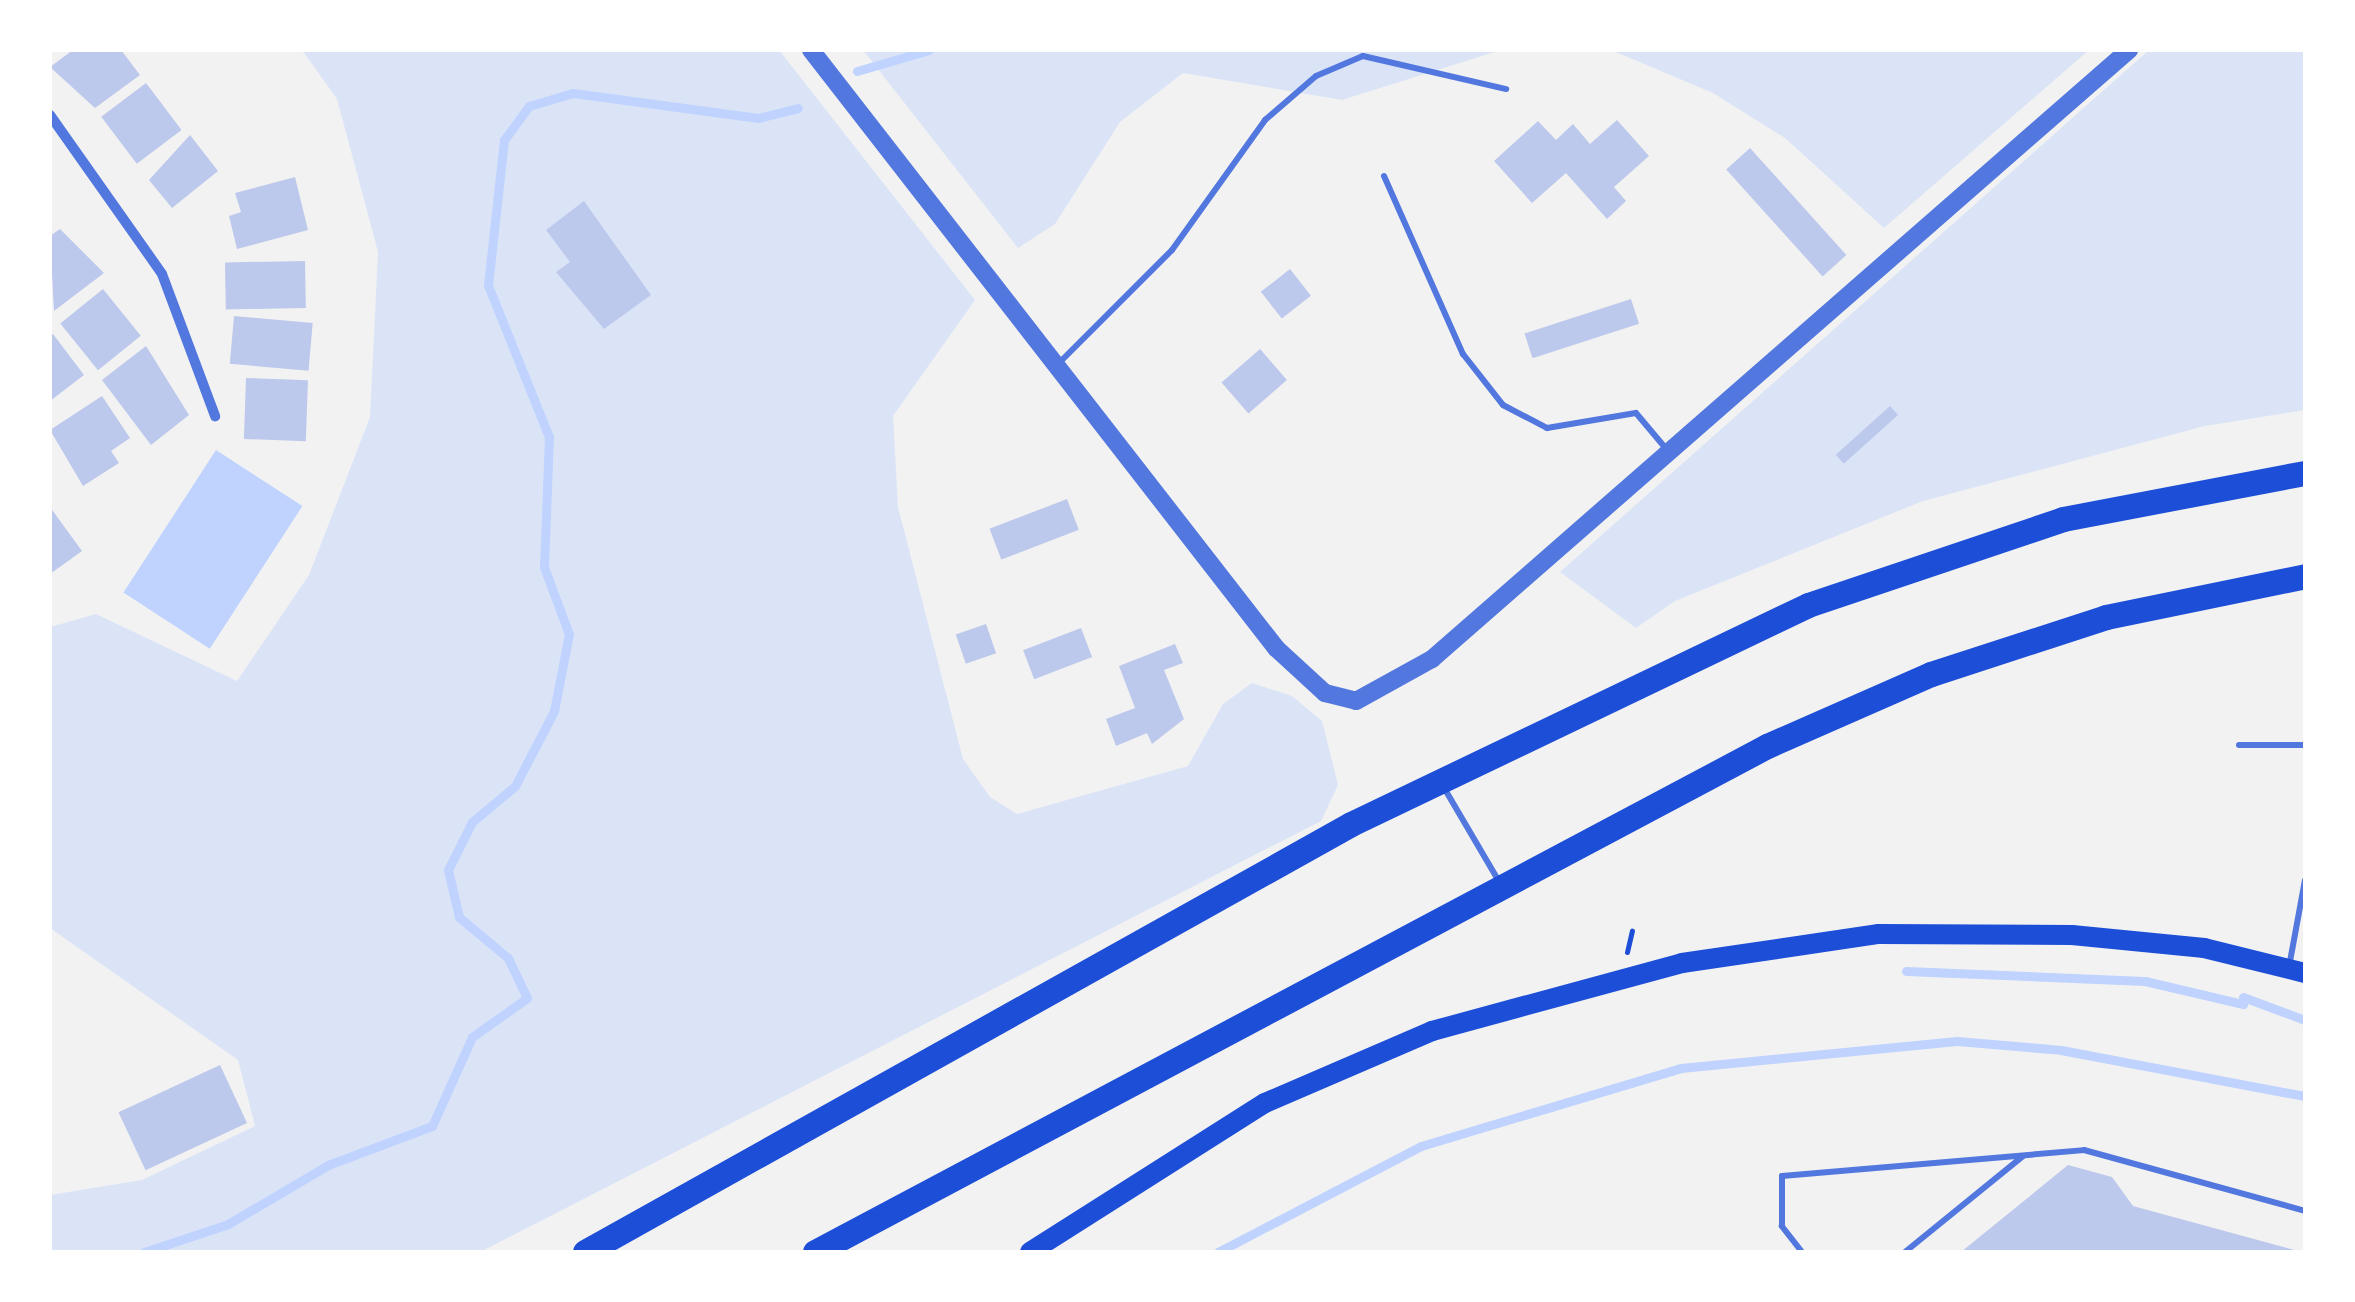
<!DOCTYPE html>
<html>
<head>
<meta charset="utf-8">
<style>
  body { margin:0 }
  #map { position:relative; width:2355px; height:1302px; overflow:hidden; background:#f2f2f2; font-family:"Space Grotesk",sans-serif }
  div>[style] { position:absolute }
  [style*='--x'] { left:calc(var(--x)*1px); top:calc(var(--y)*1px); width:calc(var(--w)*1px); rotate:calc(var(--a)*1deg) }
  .green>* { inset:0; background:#dbe4f7 }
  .water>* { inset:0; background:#bfd3fe; transform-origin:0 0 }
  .stream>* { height:9px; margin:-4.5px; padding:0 4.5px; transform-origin:4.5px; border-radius:4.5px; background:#bfd3fe }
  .building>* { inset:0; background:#bdc9ec; transform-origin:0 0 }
  .path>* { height:5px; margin:-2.5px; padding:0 2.5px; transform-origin:2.5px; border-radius:2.5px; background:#1d4ed8 }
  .service>* { height:6px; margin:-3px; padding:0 3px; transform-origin:3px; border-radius:3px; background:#5277de }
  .minor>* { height:10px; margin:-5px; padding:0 5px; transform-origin:5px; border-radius:5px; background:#5277de }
  .tertiary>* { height:18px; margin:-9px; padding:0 9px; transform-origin:9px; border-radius:9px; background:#5277de }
  .secondary>* { height:20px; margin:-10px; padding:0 10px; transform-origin:10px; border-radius:10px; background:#1d4ed8 }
  .motorway>* { height:25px; margin:-12.5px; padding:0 12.5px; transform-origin:12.5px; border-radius:12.5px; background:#1d4ed8 }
  span { translate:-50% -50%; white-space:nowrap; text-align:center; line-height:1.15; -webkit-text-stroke:10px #fff; paint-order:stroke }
  .frame { position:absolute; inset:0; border:52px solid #fff; pointer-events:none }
</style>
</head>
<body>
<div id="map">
  <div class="green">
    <i style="clip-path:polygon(302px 50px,779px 50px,975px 300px,893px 416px,898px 507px,963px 759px,990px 797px,1017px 814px,1188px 766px,1223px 704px,1252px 683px,1292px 696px,1322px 721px,1338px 785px,1321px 821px,480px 1252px,50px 1252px,50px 1195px,142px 1180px,255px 1126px,238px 1060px,50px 928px,50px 627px,96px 614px,237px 681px,309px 575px,370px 417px,378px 252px,337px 99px)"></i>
    <i style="clip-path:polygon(863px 50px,1501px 50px,1342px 100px,1183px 73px,1120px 122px,1055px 224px,1018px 248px)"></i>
    <i style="clip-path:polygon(1611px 50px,2089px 50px,1884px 228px,1785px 138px,1713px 93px)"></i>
    <i style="clip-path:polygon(2149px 50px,2305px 50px,2305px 410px,2205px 426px,1923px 501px,1675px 601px,1636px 628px,1560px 572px)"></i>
  </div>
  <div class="water">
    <i style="left:216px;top:450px;width:103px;height:170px;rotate:33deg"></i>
  </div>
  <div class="stream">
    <i style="--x:857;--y:71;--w:75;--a:-16.3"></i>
    <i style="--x:1906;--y:971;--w:239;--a:2.4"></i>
    <i style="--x:2145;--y:981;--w:101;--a:13.2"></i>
    <i style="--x:2243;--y:997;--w:66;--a:20.4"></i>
    <i style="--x:144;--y:1252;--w:89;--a:-18.4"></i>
    <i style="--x:228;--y:1224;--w:116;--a:-30.5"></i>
    <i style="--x:328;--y:1165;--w:111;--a:-20.6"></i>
    <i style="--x:432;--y:1126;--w:98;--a:-65.8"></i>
    <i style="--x:472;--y:1037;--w:67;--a:-35.3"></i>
    <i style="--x:527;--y:998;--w:44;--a:-115.4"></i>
    <i style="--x:508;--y:958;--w:64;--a:-140.1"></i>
    <i style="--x:459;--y:917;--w:48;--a:-103.2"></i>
    <i style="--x:448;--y:870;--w:54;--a:-63.4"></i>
    <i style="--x:472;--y:822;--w:56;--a:-39.9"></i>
    <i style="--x:515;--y:786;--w:85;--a:-62.5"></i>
    <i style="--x:554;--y:711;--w:78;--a:-79"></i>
    <i style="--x:569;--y:634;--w:72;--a:-110.5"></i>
    <i style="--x:544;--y:567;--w:130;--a:-87.8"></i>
    <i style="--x:549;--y:437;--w:164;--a:-111.9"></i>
    <i style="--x:488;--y:285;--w:146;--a:-83.7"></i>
    <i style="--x:504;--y:140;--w:42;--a:-53.7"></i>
    <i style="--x:529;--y:106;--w:46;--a:-16.5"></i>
    <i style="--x:573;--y:93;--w:187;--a:7.7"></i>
    <i style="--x:758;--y:118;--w:41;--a:-14"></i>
    <i style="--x:1218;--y:1252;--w:229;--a:-27.6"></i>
    <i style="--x:1421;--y:1146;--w:271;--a:-16.7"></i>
    <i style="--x:1681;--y:1068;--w:277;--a:-5.6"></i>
    <i style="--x:1957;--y:1041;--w:104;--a:4.9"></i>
    <i style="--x:2061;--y:1050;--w:248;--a:10.7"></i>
  </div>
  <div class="building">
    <i style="clip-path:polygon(73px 50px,121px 50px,140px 75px,95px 108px,50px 67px)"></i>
    <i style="left:146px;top:83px;width:59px;height:56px;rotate:53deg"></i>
    <i style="clip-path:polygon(1617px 120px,1649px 156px,1614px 187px,1626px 201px,1607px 219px,1566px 173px,1532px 203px,1494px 161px,1538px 121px,1556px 140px,1573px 124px,1590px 144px)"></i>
    <i style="clip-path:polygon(190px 135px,218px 171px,172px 208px,149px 180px)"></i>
    <i style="left:1750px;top:148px;width:144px;height:32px;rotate:48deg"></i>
    <i style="clip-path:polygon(295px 177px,308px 230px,237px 249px,229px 216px,241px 212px,235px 193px)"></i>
    <i style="clip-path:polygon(584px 201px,651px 295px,604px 329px,556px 272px,570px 262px,546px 230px)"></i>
    <i style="clip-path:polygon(60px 229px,104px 273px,54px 311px,50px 236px)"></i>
    <i style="left:305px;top:261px;width:47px;height:80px;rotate:89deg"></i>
    <i style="left:1290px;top:269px;width:34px;height:37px;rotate:52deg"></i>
    <i style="left:103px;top:289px;width:60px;height:55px;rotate:51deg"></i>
    <i style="left:1631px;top:299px;width:26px;height:112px;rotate:72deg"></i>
    <i style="left:234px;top:316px;width:79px;height:48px;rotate:5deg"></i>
    <i style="clip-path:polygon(53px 334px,84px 375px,50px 401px,50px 336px)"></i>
    <i style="clip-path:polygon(146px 346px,189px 415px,151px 445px,102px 380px)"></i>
    <i style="left:1260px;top:349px;width:41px;height:51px;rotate:49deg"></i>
    <i style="left:246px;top:378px;width:62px;height:61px;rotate:2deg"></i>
    <i style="clip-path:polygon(102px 396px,130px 438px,111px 451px,119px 463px,83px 486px,50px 430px)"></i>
    <i style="left:1890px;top:406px;width:12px;height:73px;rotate:48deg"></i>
    <i style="left:1067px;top:499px;width:33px;height:83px;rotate:69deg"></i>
    <i style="clip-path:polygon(50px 507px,82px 551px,50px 574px)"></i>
    <i style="left:986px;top:624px;width:31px;height:32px;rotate:71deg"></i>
    <i style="left:1081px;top:628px;width:31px;height:62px;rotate:69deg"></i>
    <i style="clip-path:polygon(1175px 644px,1183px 663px,1164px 670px,1184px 719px,1152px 744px,1147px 733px,1116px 746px,1106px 719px,1135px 708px,1119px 666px)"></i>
    <i style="left:220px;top:1065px;width:64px;height:112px;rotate:65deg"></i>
    <i style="clip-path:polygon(2068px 1165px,2112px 1177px,2133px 1206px,2302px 1252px,1961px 1252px)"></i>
  </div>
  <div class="path">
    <i style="--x:1627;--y:952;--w:22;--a:-77"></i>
  </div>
  <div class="service">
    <i style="--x:1384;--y:176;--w:195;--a:66.1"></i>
    <i style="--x:1463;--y:354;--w:65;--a:51.9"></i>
    <i style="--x:1503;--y:405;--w:50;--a:27.6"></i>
    <i style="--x:1547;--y:428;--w:90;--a:-9.6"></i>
    <i style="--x:1636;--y:413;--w:50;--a:49.9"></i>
    <i style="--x:1059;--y:363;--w:160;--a:-45"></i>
    <i style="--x:1172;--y:250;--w:160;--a:-54.4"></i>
    <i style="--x:1265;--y:120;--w:67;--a:-40.8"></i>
    <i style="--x:1316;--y:76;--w:51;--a:-23.1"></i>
    <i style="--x:1363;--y:56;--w:147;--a:13"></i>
    <i style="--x:2239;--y:745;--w:66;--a:0"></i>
    <i style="--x:1443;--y:786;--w:113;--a:59.6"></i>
    <i style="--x:2289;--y:967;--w:88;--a:-79.6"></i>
    <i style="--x:1802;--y:1252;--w:33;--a:-128"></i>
    <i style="--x:1782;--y:1226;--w:50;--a:-90"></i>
    <i style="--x:1782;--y:1176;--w:303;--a:-4.9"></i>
    <i style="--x:2084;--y:1150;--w:229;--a:15.4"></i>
    <i style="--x:1905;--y:1252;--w:152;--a:-39.1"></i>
  </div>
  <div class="minor">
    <i style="--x:50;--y:115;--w:194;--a:54.8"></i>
    <i style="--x:162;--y:274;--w:152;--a:69.5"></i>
  </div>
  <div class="tertiary">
    <i style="--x:811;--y:50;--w:758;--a:52.13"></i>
    <i style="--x:1276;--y:648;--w:67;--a:42.6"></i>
    <i style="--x:1325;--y:693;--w:32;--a:14"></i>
    <i style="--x:1356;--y:701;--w:87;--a:-28.9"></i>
    <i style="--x:1432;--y:659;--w:926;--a:-41.15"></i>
  </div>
  <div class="secondary">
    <i style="--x:1030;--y:1252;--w:278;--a:-32.4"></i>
    <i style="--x:1265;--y:1103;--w:182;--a:-23.3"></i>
    <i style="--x:1432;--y:1031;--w:259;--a:-15.2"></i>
    <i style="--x:1682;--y:963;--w:199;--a:-8.4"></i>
    <i style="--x:1879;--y:934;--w:193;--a:0.3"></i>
    <i style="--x:2072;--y:935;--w:133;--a:5.6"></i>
    <i style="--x:2204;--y:948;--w:104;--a:13.9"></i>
  </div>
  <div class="motorway">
    <i style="--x:585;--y:1252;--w:877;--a:-29.19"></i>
    <i style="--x:1351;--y:824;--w:507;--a:-25.6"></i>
    <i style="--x:1808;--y:605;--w:269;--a:-18.6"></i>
    <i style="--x:2063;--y:519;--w:246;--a:-10.8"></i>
    <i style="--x:815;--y:1252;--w:1078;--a:-27.99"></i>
    <i style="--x:1767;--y:746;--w:179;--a:-23.7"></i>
    <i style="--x:1931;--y:674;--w:184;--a:-18"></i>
    <i style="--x:2106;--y:617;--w:203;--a:-11.6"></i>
  </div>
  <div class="frame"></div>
</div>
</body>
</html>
